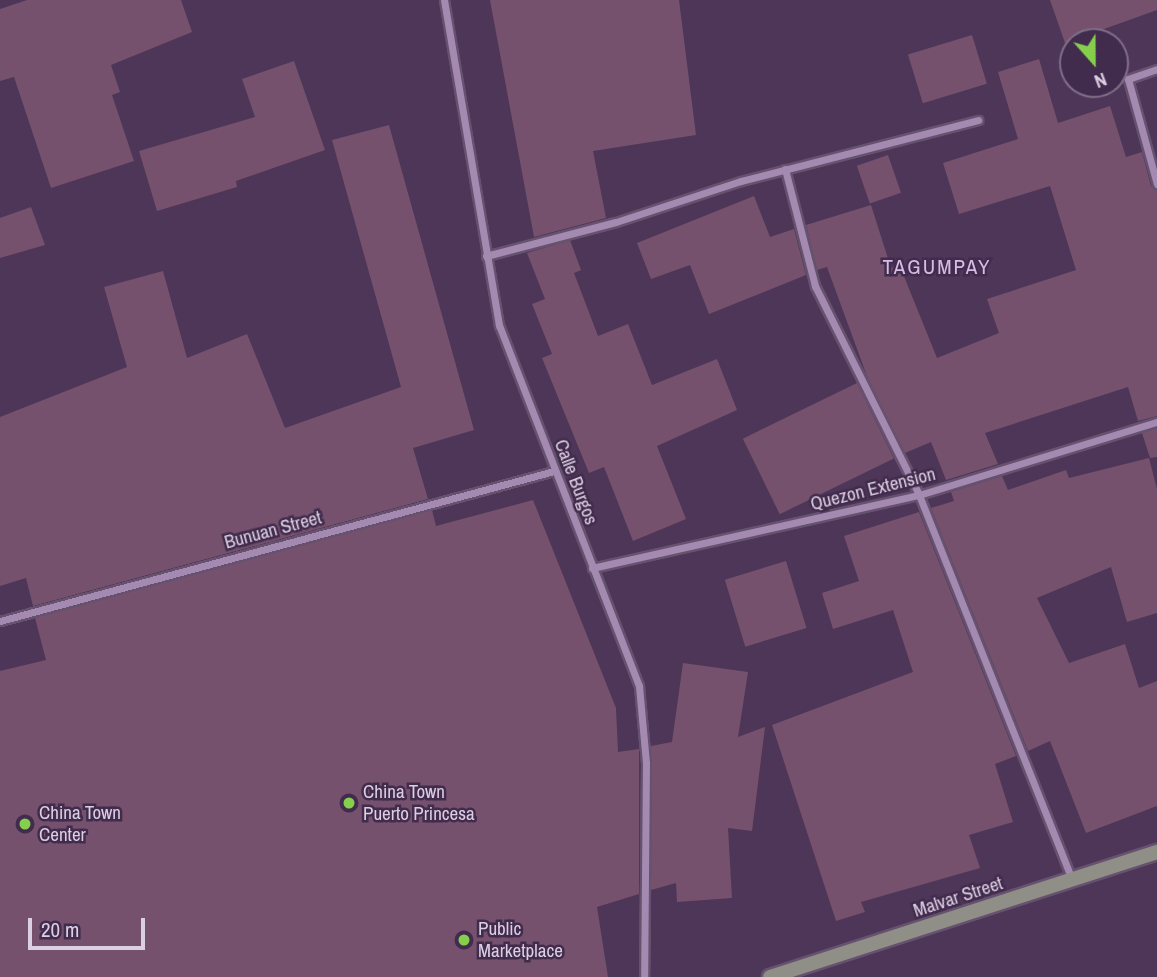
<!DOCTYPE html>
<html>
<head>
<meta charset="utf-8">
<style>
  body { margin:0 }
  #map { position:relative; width:1157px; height:977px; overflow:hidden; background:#4d3658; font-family:"Archivo Narrow",sans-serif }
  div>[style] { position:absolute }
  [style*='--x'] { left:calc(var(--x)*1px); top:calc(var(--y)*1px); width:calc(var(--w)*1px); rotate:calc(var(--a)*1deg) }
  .building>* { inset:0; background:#75516d; transform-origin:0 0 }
  .roads { filter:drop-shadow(2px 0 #66526f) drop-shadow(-2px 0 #66526f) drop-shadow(0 2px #66526f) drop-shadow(0 -2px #66526f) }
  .street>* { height:7px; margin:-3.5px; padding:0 3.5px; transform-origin:3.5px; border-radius:3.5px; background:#a48ab1 }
  .secondary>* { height:14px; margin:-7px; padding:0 7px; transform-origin:7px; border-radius:7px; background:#8f8f88 }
  .dots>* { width:19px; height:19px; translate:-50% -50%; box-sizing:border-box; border:4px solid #422c4d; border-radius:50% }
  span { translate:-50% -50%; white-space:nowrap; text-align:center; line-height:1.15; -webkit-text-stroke:5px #422c4d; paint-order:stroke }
  .street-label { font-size:19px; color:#dccee3 }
  .poi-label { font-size:19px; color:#dccee3 }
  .left { translate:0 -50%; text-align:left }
  .neighbourhood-label { font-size:21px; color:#d6bce5; letter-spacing:2px }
  .north { position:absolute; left:1059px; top:28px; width:70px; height:70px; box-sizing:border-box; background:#422c4d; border:2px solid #806d89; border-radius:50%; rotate:159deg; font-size:19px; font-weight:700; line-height:28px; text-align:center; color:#dccee3 }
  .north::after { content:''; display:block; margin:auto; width:24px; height:32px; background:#85cf4c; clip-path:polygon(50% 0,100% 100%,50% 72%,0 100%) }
  .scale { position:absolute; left:28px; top:918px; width:117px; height:32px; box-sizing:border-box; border:4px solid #dccee3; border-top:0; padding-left:9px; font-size:21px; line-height:24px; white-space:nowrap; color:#dccee3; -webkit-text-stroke:5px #422c4d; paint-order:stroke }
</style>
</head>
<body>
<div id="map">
  <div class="building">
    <i style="clip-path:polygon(27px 0,181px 0,192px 32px,111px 65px,120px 92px,112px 95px,134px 161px,51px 188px,14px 77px,0 81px,0 9px)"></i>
    <i style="clip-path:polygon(490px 0,679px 0,696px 135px,593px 151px,606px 218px,534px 237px)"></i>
    <i style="clip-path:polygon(1050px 0,1157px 0,1157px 10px,1065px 43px)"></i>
    <i style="left:972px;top:35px;width:51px;height:67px;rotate:73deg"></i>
    <i style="clip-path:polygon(1039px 59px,1058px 123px,1110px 106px,1126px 157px,1142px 152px,1151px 186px,1157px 190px,1157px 416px,1138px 421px,1128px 387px,985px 433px,998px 464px,946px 480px,931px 442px,905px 453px,868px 379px,827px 267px,817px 270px,806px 225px,871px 205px,891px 268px,899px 264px,937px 358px,999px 333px,987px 299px,1076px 270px,1050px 186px,959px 214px,943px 163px,1018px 139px,998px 72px)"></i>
    <i style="clip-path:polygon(294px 61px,325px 150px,236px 181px,237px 187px,157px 211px,139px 151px,255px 117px,242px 79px)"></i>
    <i style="clip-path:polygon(389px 125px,474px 430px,413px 448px,428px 499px,33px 606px,26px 578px,0 586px,0 417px,127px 367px,104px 287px,163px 271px,187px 358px,247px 334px,285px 428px,401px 387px,332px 140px)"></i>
    <i style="left:888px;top:155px;width:40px;height:33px;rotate:71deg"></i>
    <i style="clip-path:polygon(754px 196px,770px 237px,794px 229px,806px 275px,709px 314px,690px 265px,651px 279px,637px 243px)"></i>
    <i style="clip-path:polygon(31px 207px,45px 245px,0 258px,0 218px)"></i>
    <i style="clip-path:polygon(570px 240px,581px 270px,574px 273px,598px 336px,628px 324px,652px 385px,717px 359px,737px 410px,657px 446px,686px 519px,633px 541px,604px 467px,589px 473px,542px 358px,552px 354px,532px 304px,545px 299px,527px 253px)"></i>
    <i style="left:857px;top:383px;width:84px;height:127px;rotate:64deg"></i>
    <i style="clip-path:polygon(1157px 428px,1157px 457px,1150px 458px,1142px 433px)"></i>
    <i style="clip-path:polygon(1149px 458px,1157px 489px,1157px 613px,1127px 622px,1111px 567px,1037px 598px,1069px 663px,1125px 644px,1139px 688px,1157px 681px,1157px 806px,1086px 833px,1050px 741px,1028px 751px,931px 508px,954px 501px,951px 492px,1002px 476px,1008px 490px,1066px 470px,1069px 478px)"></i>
    <i style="clip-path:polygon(533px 500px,616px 708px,618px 752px,639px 749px,639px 894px,597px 907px,608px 977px,0 977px,0 671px,46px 660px,35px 618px,432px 510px,436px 526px)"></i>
    <i style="clip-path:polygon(919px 512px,1016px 756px,995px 764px,1013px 822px,969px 835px,980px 868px,861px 902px,865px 912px,836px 921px,772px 725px,913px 672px,893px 610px,833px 629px,822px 593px,859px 581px,844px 536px)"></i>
    <i style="left:786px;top:561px;width:70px;height:64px;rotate:73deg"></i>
    <i style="clip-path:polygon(683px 663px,748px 672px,738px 737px,765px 727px,752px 831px,728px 828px,732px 898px,677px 902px,676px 883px,651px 890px,651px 746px,672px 742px)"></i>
  </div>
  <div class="roads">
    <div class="street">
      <i style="--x:444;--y:0;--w:330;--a:80.4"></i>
      <i style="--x:499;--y:325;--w:387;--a:68.8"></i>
      <i style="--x:639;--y:686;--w:77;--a:84.8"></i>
      <i style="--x:646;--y:763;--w:214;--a:90.5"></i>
      <i style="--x:1157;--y:69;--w:31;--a:161"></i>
      <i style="--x:1128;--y:79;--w:109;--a:74.6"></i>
      <i style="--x:785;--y:169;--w:121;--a:75.6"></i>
      <i style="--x:815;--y:286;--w:233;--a:63.5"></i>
      <i style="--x:919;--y:495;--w:413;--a:68.3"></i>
      <i style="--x:486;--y:256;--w:134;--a:-14.7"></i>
      <i style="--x:616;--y:222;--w:132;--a:-18.2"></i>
      <i style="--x:741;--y:181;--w:245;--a:-14.4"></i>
      <i style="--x:592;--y:568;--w:335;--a:-12.6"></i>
      <i style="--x:919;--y:495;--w:249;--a:-17.1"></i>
      <i style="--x:0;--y:621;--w:574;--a:-15.15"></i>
    </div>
    <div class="secondary">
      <i style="--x:770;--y:977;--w:407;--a:-17.9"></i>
    </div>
  </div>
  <div class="dots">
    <i style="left:349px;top:803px;background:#85cf4c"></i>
    <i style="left:25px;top:824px;background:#85cf4c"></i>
    <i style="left:464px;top:940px;background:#85cf4c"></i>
  </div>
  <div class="street-label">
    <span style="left:576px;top:482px;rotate:69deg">Calle Burgos</span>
    <span style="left:873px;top:489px;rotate:-14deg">Quezon Extension</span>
    <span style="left:273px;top:530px;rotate:-15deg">Bunuan Street</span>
    <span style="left:958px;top:897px;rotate:-18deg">Malvar Street</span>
  </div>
  <div class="poi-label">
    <span class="left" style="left:363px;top:803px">China Town<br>Puerto Princesa</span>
    <span class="left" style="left:39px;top:824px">China Town<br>Center</span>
    <span class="left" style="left:478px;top:940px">Public<br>Marketplace</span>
  </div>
  <div class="neighbourhood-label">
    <span style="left:937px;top:267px">TAGUMPAY</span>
  </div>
  <div class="north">N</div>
  <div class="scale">20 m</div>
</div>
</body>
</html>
